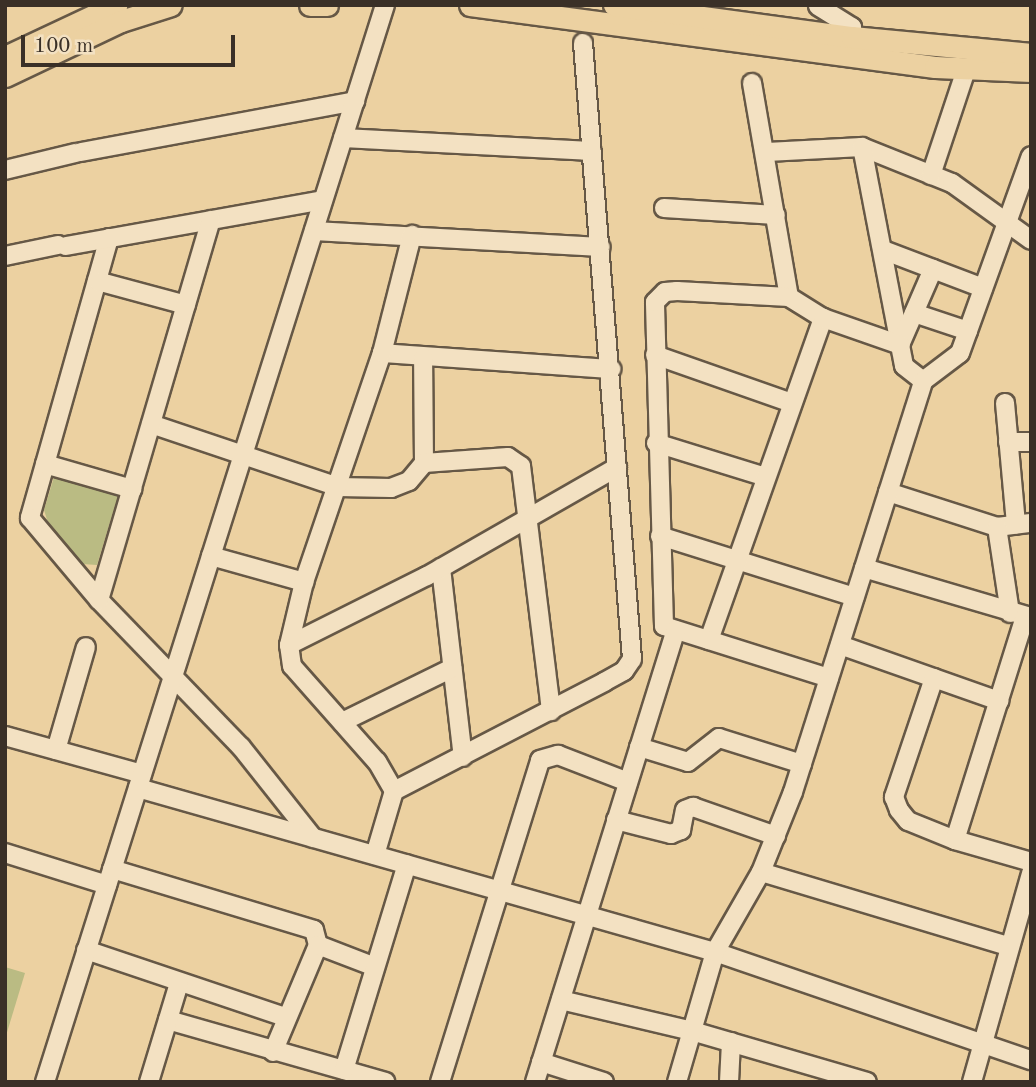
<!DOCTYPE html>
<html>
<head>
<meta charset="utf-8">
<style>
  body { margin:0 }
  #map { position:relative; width:1036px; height:1087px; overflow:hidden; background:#ecd1a1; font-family:"Old Standard TT",serif }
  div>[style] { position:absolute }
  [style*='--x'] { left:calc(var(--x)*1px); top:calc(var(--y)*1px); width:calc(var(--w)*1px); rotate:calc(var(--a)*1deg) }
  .green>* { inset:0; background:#babb83 }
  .roads { filter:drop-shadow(2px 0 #665846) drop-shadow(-2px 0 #665846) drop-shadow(0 2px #665846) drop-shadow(0 -2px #665846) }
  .minor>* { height:18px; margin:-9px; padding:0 9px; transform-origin:9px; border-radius:9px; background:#f3e1c2 }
  .major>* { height:21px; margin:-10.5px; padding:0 10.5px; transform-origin:10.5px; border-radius:10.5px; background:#ecd1a1 }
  span { translate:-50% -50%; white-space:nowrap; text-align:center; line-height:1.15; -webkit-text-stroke:6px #f3e1c2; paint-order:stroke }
  .frame { position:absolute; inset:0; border:7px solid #3a3027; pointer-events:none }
  .scale { position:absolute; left:21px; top:35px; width:214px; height:32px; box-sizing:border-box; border:4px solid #3a3027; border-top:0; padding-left:9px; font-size:21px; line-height:24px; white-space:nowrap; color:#3a3027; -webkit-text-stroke:5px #f3e1c2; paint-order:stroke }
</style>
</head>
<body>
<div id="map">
  <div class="green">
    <i style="clip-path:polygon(54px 477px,118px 496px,97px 565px,82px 564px,48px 523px,44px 510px)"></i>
    <i style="clip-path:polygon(5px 967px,25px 973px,5px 1039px)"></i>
  </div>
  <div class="roads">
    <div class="minor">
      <i style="--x:818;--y:6;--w:40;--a:32"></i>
      <i style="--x:852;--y:27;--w:10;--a:90"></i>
      <i style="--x:752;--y:83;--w:217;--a:80.2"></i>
      <i style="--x:343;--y:138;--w:249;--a:3"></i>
      <i style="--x:862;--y:147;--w:97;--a:21.8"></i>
      <i style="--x:952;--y:183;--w:97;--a:35.8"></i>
      <i style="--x:81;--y:152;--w:279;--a:-10.5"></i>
      <i style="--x:767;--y:152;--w:95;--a:-3"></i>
      <i style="--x:862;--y:147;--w:202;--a:79.1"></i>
      <i style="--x:5;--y:170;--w:73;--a:-13.5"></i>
      <i style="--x:931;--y:175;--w:111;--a:-71.6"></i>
      <i style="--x:664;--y:208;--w:112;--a:3.6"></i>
      <i style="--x:314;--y:231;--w:287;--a:3.2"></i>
      <i style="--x:109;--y:238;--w:291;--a:105.8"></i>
      <i style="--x:30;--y:518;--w:107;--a:49.9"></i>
      <i style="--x:99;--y:600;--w:204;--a:46"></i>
      <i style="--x:241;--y:747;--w:116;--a:51.6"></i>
      <i style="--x:66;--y:246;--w:261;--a:-10.1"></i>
      <i style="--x:883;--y:250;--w:107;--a:20.8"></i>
      <i style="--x:5;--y:256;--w:54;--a:-11.7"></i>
      <i style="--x:97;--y:281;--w:92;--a:15.1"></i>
      <i style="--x:914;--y:313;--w:57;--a:18.4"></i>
      <i style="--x:900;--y:345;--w:83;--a:-66.5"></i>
      <i style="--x:382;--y:353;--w:230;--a:4"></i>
      <i style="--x:655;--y:355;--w:145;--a:19.3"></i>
      <i style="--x:1005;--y:403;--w:122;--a:84.8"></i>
      <i style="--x:151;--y:424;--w:197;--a:18.6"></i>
      <i style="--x:338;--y:487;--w:53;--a:1.1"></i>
      <i style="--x:391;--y:488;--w:19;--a:-21"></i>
      <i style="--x:409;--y:481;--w:23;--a:-50"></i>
      <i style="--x:424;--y:463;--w:105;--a:-90.5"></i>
      <i style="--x:1008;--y:442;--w:23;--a:0"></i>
      <i style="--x:656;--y:443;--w:115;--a:17.2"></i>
      <i style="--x:424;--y:463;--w:84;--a:-4.1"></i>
      <i style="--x:508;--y:457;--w:16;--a:35"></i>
      <i style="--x:521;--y:466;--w:247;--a:83"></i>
      <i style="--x:45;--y:464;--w:91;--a:16"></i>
      <i style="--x:888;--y:492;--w:114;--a:17.8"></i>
      <i style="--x:997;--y:527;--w:34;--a:-7"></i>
      <i style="--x:997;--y:527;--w:87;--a:81.4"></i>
      <i style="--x:660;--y:536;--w:204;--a:17.4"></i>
      <i style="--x:211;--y:556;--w:97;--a:15.6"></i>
      <i style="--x:441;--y:568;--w:190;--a:83.4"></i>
      <i style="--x:864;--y:568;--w:174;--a:16.4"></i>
      <i style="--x:99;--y:600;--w:396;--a:-73.6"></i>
      <i style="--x:709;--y:640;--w:342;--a:-70.5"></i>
      <i style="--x:289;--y:645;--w:154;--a:-26.6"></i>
      <i style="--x:427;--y:576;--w:219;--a:-29.8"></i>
      <i style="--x:840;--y:645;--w:169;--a:19.4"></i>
      <i style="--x:829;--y:678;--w:173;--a:-162.5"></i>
      <i style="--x:664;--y:626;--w:324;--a:-91.6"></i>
      <i style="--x:655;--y:302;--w:14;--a:-45"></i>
      <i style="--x:665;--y:292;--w:12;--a:-5"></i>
      <i style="--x:677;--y:291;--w:112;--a:3.1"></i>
      <i style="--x:789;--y:297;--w:40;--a:32"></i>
      <i style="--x:823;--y:318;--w:82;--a:19.3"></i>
      <i style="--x:900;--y:345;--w:21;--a:79"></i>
      <i style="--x:904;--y:366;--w:24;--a:38"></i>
      <i style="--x:934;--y:678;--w:126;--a:108.6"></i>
      <i style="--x:894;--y:797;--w:14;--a:69"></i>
      <i style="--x:899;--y:810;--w:14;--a:51"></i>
      <i style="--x:908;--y:821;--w:51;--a:22"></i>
      <i style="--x:955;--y:840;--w:79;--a:16.1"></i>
      <i style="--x:342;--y:722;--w:123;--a:-26.1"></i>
      <i style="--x:5;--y:736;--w:142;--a:15.5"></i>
      <i style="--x:639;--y:747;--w:51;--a:17"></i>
      <i style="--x:688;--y:762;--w:39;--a:-38"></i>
      <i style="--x:719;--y:738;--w:87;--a:17.4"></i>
      <i style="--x:56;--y:750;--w:107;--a:-73.8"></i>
      <i style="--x:138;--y:788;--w:600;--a:15.87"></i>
      <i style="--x:715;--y:952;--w:334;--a:18.9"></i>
      <i style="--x:394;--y:791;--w:237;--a:-27.4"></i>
      <i style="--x:604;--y:682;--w:23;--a:-29"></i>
      <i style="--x:624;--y:671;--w:14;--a:-56"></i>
      <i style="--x:632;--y:659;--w:618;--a:-94.55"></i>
      <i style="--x:616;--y:820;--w:57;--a:14.3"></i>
      <i style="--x:671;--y:834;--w:11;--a:-22"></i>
      <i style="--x:681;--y:830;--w:20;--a:-79"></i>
      <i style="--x:685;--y:810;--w:9;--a:-21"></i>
      <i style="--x:693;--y:807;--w:88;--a:19.3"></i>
      <i style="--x:955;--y:840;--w:234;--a:-72.6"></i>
      <i style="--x:5;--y:853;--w:107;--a:17.4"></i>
      <i style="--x:375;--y:855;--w:67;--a:-73.5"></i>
      <i style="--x:394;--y:791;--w:34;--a:-120"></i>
      <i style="--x:377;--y:762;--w:128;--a:-131.5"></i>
      <i style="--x:292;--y:666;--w:21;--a:-98"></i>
      <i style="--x:289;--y:645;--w:65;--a:-76.6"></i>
      <i style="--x:304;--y:582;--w:242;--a:-71.2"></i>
      <i style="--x:382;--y:353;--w:122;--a:-75.7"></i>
      <i style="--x:112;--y:869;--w:211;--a:16.8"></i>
      <i style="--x:314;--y:930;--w:16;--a:75"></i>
      <i style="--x:318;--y:945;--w:116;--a:112.8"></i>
      <i style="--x:761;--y:872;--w:258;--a:16.7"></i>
      <i style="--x:318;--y:945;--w:61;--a:21.1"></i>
      <i style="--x:86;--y:950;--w:210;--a:18.6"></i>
      <i style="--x:561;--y:1000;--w:135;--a:13.3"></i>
      <i style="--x:692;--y:1031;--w:182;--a:16.2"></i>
      <i style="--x:168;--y:1020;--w:226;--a:15.9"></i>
      <i style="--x:541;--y:1062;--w:66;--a:17.6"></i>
      <i style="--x:344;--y:1070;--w:215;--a:-73"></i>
      <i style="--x:45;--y:1082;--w:1129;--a:-72.48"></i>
      <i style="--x:149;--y:1082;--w:103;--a:-73.1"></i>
      <i style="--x:440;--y:1082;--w:337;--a:-72.7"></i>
      <i style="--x:540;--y:760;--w:19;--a:-16"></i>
      <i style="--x:558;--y:755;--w:75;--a:21.1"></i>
      <i style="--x:535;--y:1082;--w:473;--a:-72.7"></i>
      <i style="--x:677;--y:1082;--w:135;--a:-73.7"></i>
      <i style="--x:715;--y:952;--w:92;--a:-60.1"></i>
      <i style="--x:761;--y:872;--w:86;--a:-68.2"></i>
      <i style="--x:793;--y:792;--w:431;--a:-72.4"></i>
      <i style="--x:923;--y:381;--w:46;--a:-37.1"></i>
      <i style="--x:960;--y:353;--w:209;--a:-70.2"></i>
      <i style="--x:729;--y:1082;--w:40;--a:-87.1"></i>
      <i style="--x:972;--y:1082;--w:217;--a:-74.2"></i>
    </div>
    <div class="major">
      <i style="--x:310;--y:5;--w:17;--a:0"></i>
      <i style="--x:470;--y:5;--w:469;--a:7.6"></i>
      <i style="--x:935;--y:67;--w:96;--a:2.4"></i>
      <i style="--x:614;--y:5;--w:240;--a:7.7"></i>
      <i style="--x:852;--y:37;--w:180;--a:5.4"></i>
      <i style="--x:5;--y:57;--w:123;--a:-25.1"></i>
      <i style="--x:5;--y:76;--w:128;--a:-25.4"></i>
      <i style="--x:121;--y:21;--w:52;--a:-17.7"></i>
    </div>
  </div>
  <div class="frame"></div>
  <div class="scale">100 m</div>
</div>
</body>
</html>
